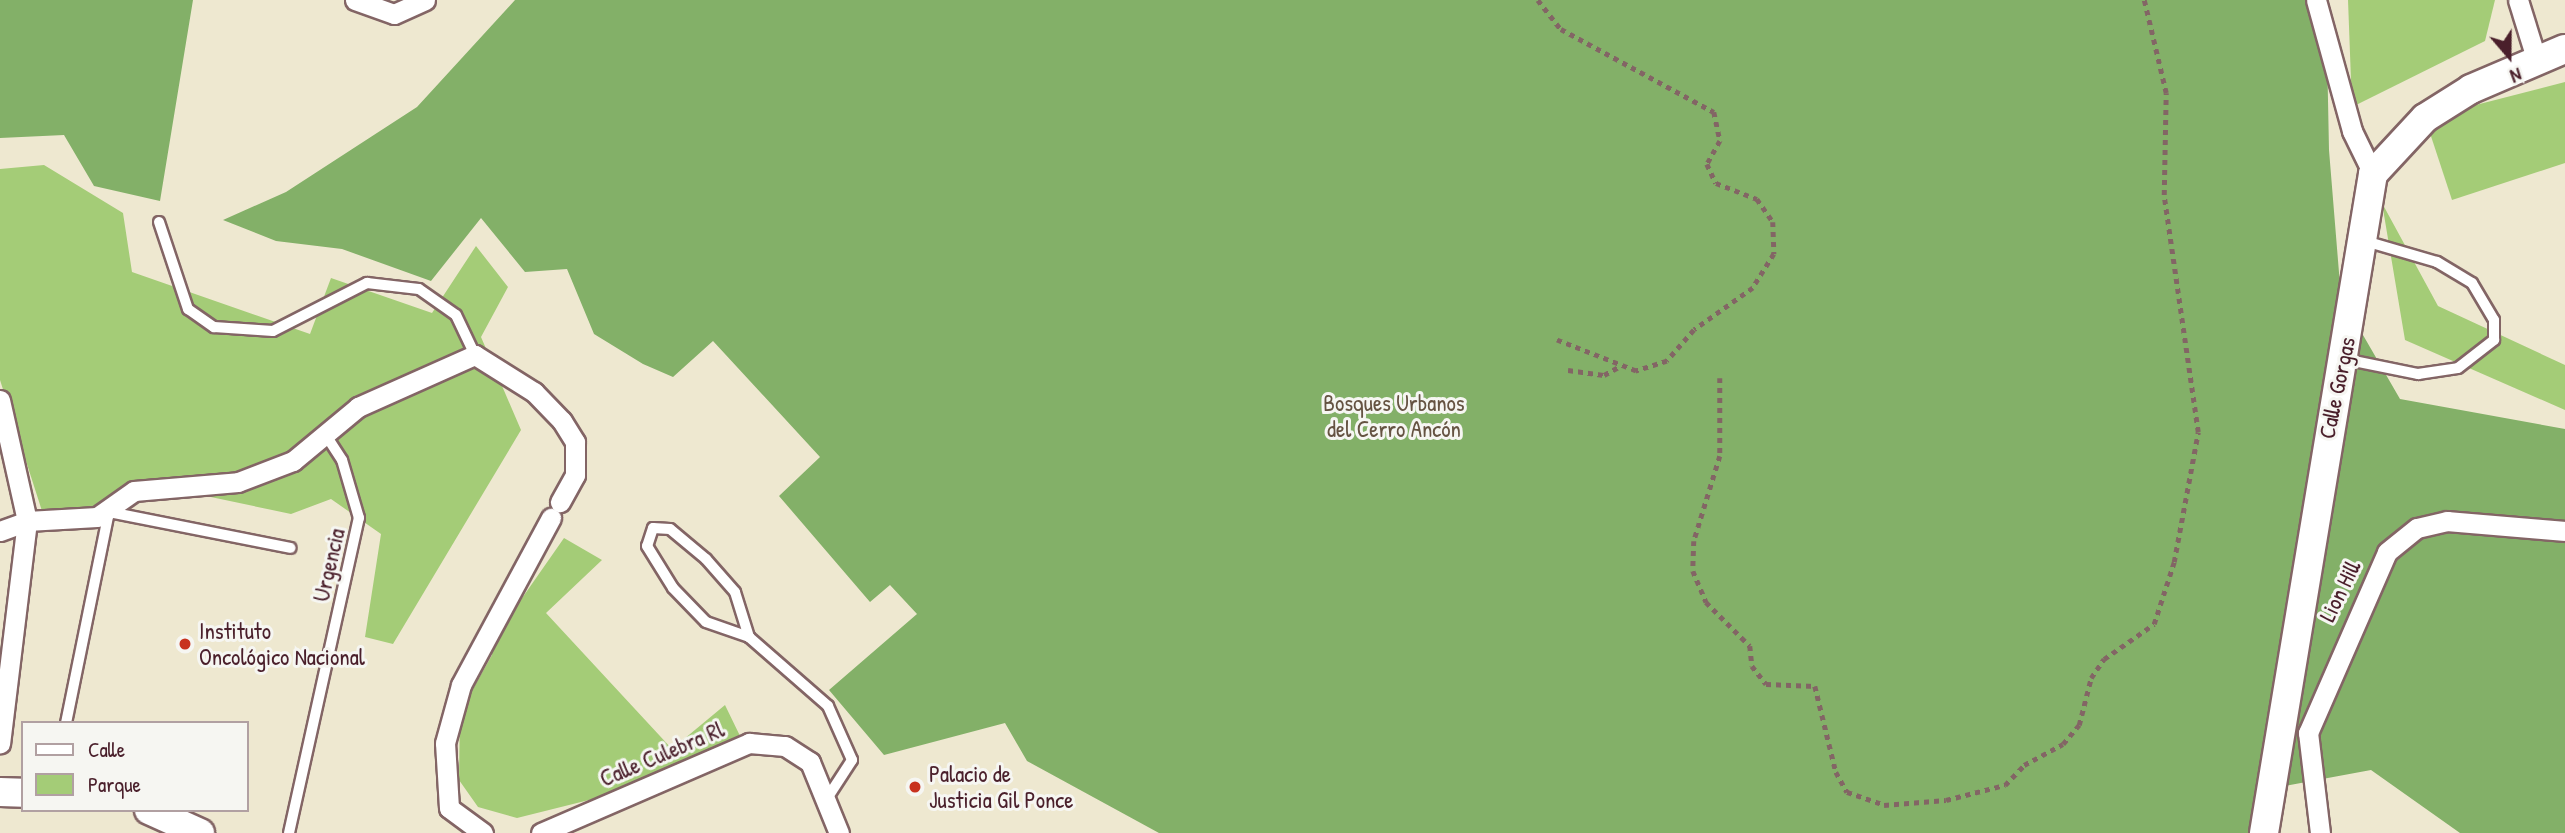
<!DOCTYPE html>
<html>
<head>
<meta charset="utf-8">
<style>
  body { margin:0 }
  #map { position:relative; width:2565px; height:833px; overflow:hidden; background:#eee8d0; font-family:"Patrick Hand",sans-serif }
  div>[style] { position:absolute }
  [style*='--x'] { left:calc(var(--x)*1px); top:calc(var(--y)*1px); width:calc(var(--w)*1px); rotate:calc(var(--a)*1deg) }
  .green>* { inset:0; background:#a4cc77 }
  .forest>* { inset:0; background:#83b068 }
  .path>* { height:4.5px; margin-top:-2.25px; transform-origin:0; background:repeating-linear-gradient(90deg,#836565 0 5px,transparent 0 10px) }
  .roads { filter:drop-shadow(2px 0 #836565) drop-shadow(-2px 0 #836565) drop-shadow(0 2px #836565) drop-shadow(0 -2px #836565) }
  .lane>* { height:10px; margin:-5px; padding:0 5px; transform-origin:5px; border-radius:5px; background:#fff }
  .street>* { height:19px; margin:-9.5px; padding:0 9.5px; transform-origin:9.5px; border-radius:9.5px; background:#fff }
  .secondary>* { height:28px; margin:-14px; padding:0 14px; transform-origin:14px; border-radius:14px; background:#fff }
  .dots>* { width:19px; height:19px; translate:-50% -50%; box-sizing:border-box; border:4px solid #f6f6f2; border-radius:50% }
  span { translate:-50% -50%; white-space:nowrap; text-align:center; line-height:1.15; -webkit-text-stroke:6px #f6f6f2; paint-order:stroke }
  .street-label { font-size:23px; color:#4a1f2b }
  .park-label { font-size:23px; color:#655342 }
  .poi-label { font-size:23px; color:#4a1f2b }
  .left { translate:0 -50%; text-align:left }
  .legend { position:absolute; left:21px; top:721px; width:228px; height:91px; box-sizing:border-box; background:#f6f6f2; border:2px solid #b1a0a2; margin:0; padding:9px 12px; list-style:none; font-size:21px; color:#4a1f2b }
  .legend li { display:flex; align-items:center; gap:14px; height:35px }
  .legend b { width:35px; border:2px solid #b1a0a2 }
  .north { position:absolute; left:2474px; top:21px; width:70px; height:70px; -webkit-text-stroke:5px #f6f6f2; paint-order:stroke; rotate:160deg; font-size:19px; font-weight:700; line-height:28px; text-align:center; color:#4a1f2b }
  .north::after { content:''; display:block; margin:auto; width:24px; height:32px; background:#4a1f2b; clip-path:polygon(50% 0,100% 100%,50% 72%,0 100%) }
</style>
</head>
<body>
<div id="map">
  <div class="green">
    <i style="clip-path:polygon(2348px 0,2495px 0,2485px 41px,2352px 107px)"></i>
    <i style="clip-path:polygon(2565px 82px,2565px 163px,2452px 200px,2425px 118px)"></i>
    <i style="clip-path:polygon(44px 165px,123px 213px,132px 272px,310px 334px,331px 278px,432px 313px,476px 246px,508px 287px,481px 337px,521px 430px,393px 644px,365px 637px,381px 534px,331px 499px,291px 514px,149px 484px,84px 515px,42px 511px,0 380px,0 169px)"></i>
    <i style="clip-path:polygon(2382px 203px,2438px 306px,2565px 365px,2565px 410px,2405px 340px)"></i>
    <i style="clip-path:polygon(564px 538px,602px 560px,546px 613px,672px 749px,725px 705px,741px 738px,597px 798px,517px 818px,478px 807px,459px 780px,460px 712px,492px 655px,490px 644px)"></i>
  </div>
  <div class="forest">
    <i style="clip-path:polygon(0 0,193px 0,160px 201px,94px 186px,64px 135px,0 138px)"></i>
    <i style="clip-path:polygon(515px 0,2326px 0,2329px 150px,2341px 297px,2400px 399px,2565px 429px,2565px 833px,2460px 833px,2371px 770px,2257px 791px,2253px 833px,1159px 833px,1027px 761px,1005px 723px,884px 755px,829px 690px,917px 614px,890px 585px,870px 602px,779px 496px,820px 457px,713px 341px,673px 377px,643px 364px,594px 334px,567px 269px,525px 272px,481px 218px,431px 281px,342px 249px,276px 241px,223px 220px,286px 192px,417px 107px)"></i>
  </div>
  <div class="path">
    <i style="--x:1538;--y:0;--w:37;--a:52"></i>
    <i style="--x:1561;--y:29;--w:174;--a:28.5"></i>
    <i style="--x:1714;--y:112;--w:30;--a:78"></i>
    <i style="--x:1720;--y:141;--w:26;--a:119"></i>
    <i style="--x:1707;--y:164;--w:21;--a:65"></i>
    <i style="--x:1716;--y:183;--w:44;--a:21.3"></i>
    <i style="--x:1757;--y:199;--w:28;--a:55"></i>
    <i style="--x:1773;--y:222;--w:32;--a:88"></i>
    <i style="--x:1774;--y:254;--w:40;--a:122"></i>
    <i style="--x:1753;--y:288;--w:72;--a:144.6"></i>
    <i style="--x:1694;--y:330;--w:41;--a:131.1"></i>
    <i style="--x:1667;--y:361;--w:33;--a:162"></i>
    <i style="--x:1636;--y:371;--w:85;--a:-158.6"></i>
    <i style="--x:1568;--y:370;--w:36;--a:8"></i>
    <i style="--x:1604;--y:375;--w:18;--a:-29"></i>
    <i style="--x:1720;--y:378;--w:78;--a:90"></i>
    <i style="--x:1720;--y:456;--w:89;--a:107"></i>
    <i style="--x:1694;--y:541;--w:30;--a:92"></i>
    <i style="--x:1693;--y:571;--w:34;--a:67"></i>
    <i style="--x:1706;--y:602;--w:62;--a:45"></i>
    <i style="--x:1750;--y:646;--w:20;--a:84"></i>
    <i style="--x:1752;--y:666;--w:23;--a:52"></i>
    <i style="--x:1766;--y:684;--w:49;--a:2.3"></i>
    <i style="--x:1815;--y:686;--w:89;--a:76.3"></i>
    <i style="--x:1836;--y:772;--w:23;--a:61"></i>
    <i style="--x:1847;--y:792;--w:39;--a:19"></i>
    <i style="--x:1884;--y:805;--w:62;--a:-4.6"></i>
    <i style="--x:1946;--y:800;--w:61;--a:-14.3"></i>
    <i style="--x:2005;--y:785;--w:28;--a:-46"></i>
    <i style="--x:2024;--y:765;--w:44;--a:-28.3"></i>
    <i style="--x:2063;--y:744;--w:25;--a:-50"></i>
    <i style="--x:2079;--y:725;--w:49;--a:-75.7"></i>
    <i style="--x:2091;--y:678;--w:23;--a:-56"></i>
    <i style="--x:2104;--y:659;--w:61;--a:-35"></i>
    <i style="--x:2154;--y:624;--w:65;--a:-72.1"></i>
    <i style="--x:2174;--y:562;--w:132;--a:-79.5"></i>
    <i style="--x:2198;--y:432;--w:239;--a:-98.2"></i>
    <i style="--x:2164;--y:195;--w:102;--a:-88.9"></i>
    <i style="--x:2166;--y:93;--w:96;--a:-103.3"></i>
  </div>
  <div class="roads">
    <div class="lane">
      <i style="--x:159;--y:222;--w:92;--a:71.6"></i>
      <i style="--x:188;--y:309;--w:32;--a:35"></i>
      <i style="--x:214;--y:327;--w:59;--a:3.9"></i>
      <i style="--x:273;--y:331;--w:106;--a:-27.1"></i>
      <i style="--x:367;--y:283;--w:52;--a:6.6"></i>
      <i style="--x:419;--y:289;--w:45;--a:35.1"></i>
      <i style="--x:456;--y:315;--w:44;--a:64.6"></i>
      <i style="--x:2344;--y:359;--w:76;--a:11.5"></i>
      <i style="--x:2418;--y:374;--w:40;--a:-8.5"></i>
      <i style="--x:2458;--y:368;--w:46;--a:-37.9"></i>
      <i style="--x:2494;--y:340;--w:20;--a:-90"></i>
      <i style="--x:2494;--y:320;--w:43;--a:-120.7"></i>
      <i style="--x:2472;--y:283;--w:41;--a:-149"></i>
      <i style="--x:2437;--y:262;--w:75;--a:-163.7"></i>
      <i style="--x:749;--y:637;--w:47;--a:-107.3"></i>
      <i style="--x:735;--y:592;--w:44;--a:-131.3"></i>
      <i style="--x:706;--y:559;--w:47;--a:-140.2"></i>
      <i style="--x:670;--y:529;--w:17;--a:-177"></i>
      <i style="--x:653;--y:528;--w:19;--a:108"></i>
      <i style="--x:647;--y:546;--w:49;--a:58.2"></i>
      <i style="--x:673;--y:588;--w:47;--a:45.9"></i>
      <i style="--x:706;--y:622;--w:46;--a:19.2"></i>
      <i style="--x:749;--y:637;--w:105;--a:41.1"></i>
      <i style="--x:828;--y:706;--w:59;--a:66"></i>
      <i style="--x:852;--y:760;--w:48;--a:123"></i>
      <i style="--x:66;--y:723;--w:215;--a:-78.5"></i>
      <i style="--x:109;--y:512;--w:185;--a:11.2"></i>
      <i style="--x:289;--y:833;--w:323;--a:-77.5"></i>
      <i style="--x:359;--y:518;--w:60;--a:-106.3"></i>
      <i style="--x:342;--y:460;--w:31;--a:-123"></i>
    </div>
    <div class="street">
      <i style="--x:355;--y:0;--w:41;--a:19.7"></i>
      <i style="--x:394;--y:14;--w:34;--a:-24"></i>
      <i style="--x:2316;--y:0;--w:136;--a:74.6"></i>
      <i style="--x:2352;--y:131;--w:48;--a:64"></i>
      <i style="--x:2518;--y:0;--w:61;--a:72.8"></i>
      <i style="--x:0;--y:400;--w:124;--a:77.4"></i>
      <i style="--x:27;--y:521;--w:224;--a:96.9"></i>
      <i style="--x:0;--y:531;--w:29;--a:-20"></i>
      <i style="--x:27;--y:521;--w:70;--a:-3.3"></i>
      <i style="--x:97;--y:517;--w:45;--a:-35.1"></i>
      <i style="--x:134;--y:491;--w:104;--a:-4.9"></i>
      <i style="--x:238;--y:482;--w:59;--a:-20.9"></i>
      <i style="--x:293;--y:461;--w:85;--a:-39.7"></i>
      <i style="--x:358;--y:407;--w:128;--a:-24"></i>
      <i style="--x:475;--y:355;--w:70;--a:32.1"></i>
      <i style="--x:534;--y:392;--w:40;--a:46"></i>
      <i style="--x:562;--y:421;--w:25;--a:58"></i>
      <i style="--x:575;--y:442;--w:33;--a:90"></i>
      <i style="--x:575;--y:475;--w:31;--a:119"></i>
      <i style="--x:483;--y:833;--w:42;--a:-143.7"></i>
      <i style="--x:449;--y:808;--w:65;--a:-93.5"></i>
      <i style="--x:445;--y:743;--w:60;--a:-74.6"></i>
      <i style="--x:461;--y:685;--w:190;--a:-61.7"></i>
      <i style="--x:541;--y:833;--w:227;--a:-23.4"></i>
      <i style="--x:749;--y:743;--w:36;--a:5"></i>
      <i style="--x:785;--y:746;--w:30;--a:33"></i>
      <i style="--x:810;--y:762;--w:77;--a:67.8"></i>
      <i style="--x:2320;--y:833;--w:101;--a:-96.8"></i>
      <i style="--x:2308;--y:733;--w:197;--a:-66.4"></i>
      <i style="--x:2387;--y:552;--w:38;--a:-39"></i>
      <i style="--x:2417;--y:528;--w:31;--a:-13"></i>
      <i style="--x:2447;--y:521;--w:118;--a:4.8"></i>
    </div>
    <div class="secondary">
      <i style="--x:0;--y:792;--w:23;--a:2"></i>
      <i style="--x:149;--y:810;--w:56;--a:24.3"></i>
      <i style="--x:2264;--y:833;--w:668;--a:-80.61"></i>
      <i style="--x:2373;--y:174;--w:76;--a:-47.1"></i>
      <i style="--x:2425;--y:118;--w:54;--a:-32.2"></i>
      <i style="--x:2471;--y:89;--w:102;--a:-23.1"></i>
    </div>
  </div>
  <div class="dots">
    <i style="left:185px;top:644px;background:#c8321e"></i>
    <i style="left:915px;top:787px;background:#c8321e"></i>
  </div>
  <div class="street-label">
    <span style="left:2337px;top:388px;rotate:-78deg">Calle Gorgas</span>
    <span style="left:329px;top:565px;rotate:-77deg">Urgencia</span>
    <span style="left:2340px;top:591px;rotate:-64deg">Lion Hill</span>
    <span style="left:662px;top:754px;rotate:-23deg">Calle Culebra Rl</span>
  </div>
  <div class="park-label">
    <span style="left:1394px;top:416px">Bosques Urbanos<br>del Cerro Ancón</span>
  </div>
  <div class="poi-label">
    <span class="left" style="left:199px;top:644px">Instituto<br>Oncológico Nacional</span>
    <span class="left" style="left:929px;top:787px">Palacio de<br>Justicia Gil Ponce</span>
  </div>
  <ul class="legend">
  <li><b style="height:9px;background:#fff"></b>Calle</li>
  <li><b style="height:19px;background:#a4cc77"></b>Parque</li>
  </ul>
  <div class="north">N</div>
</div>
</body>
</html>
